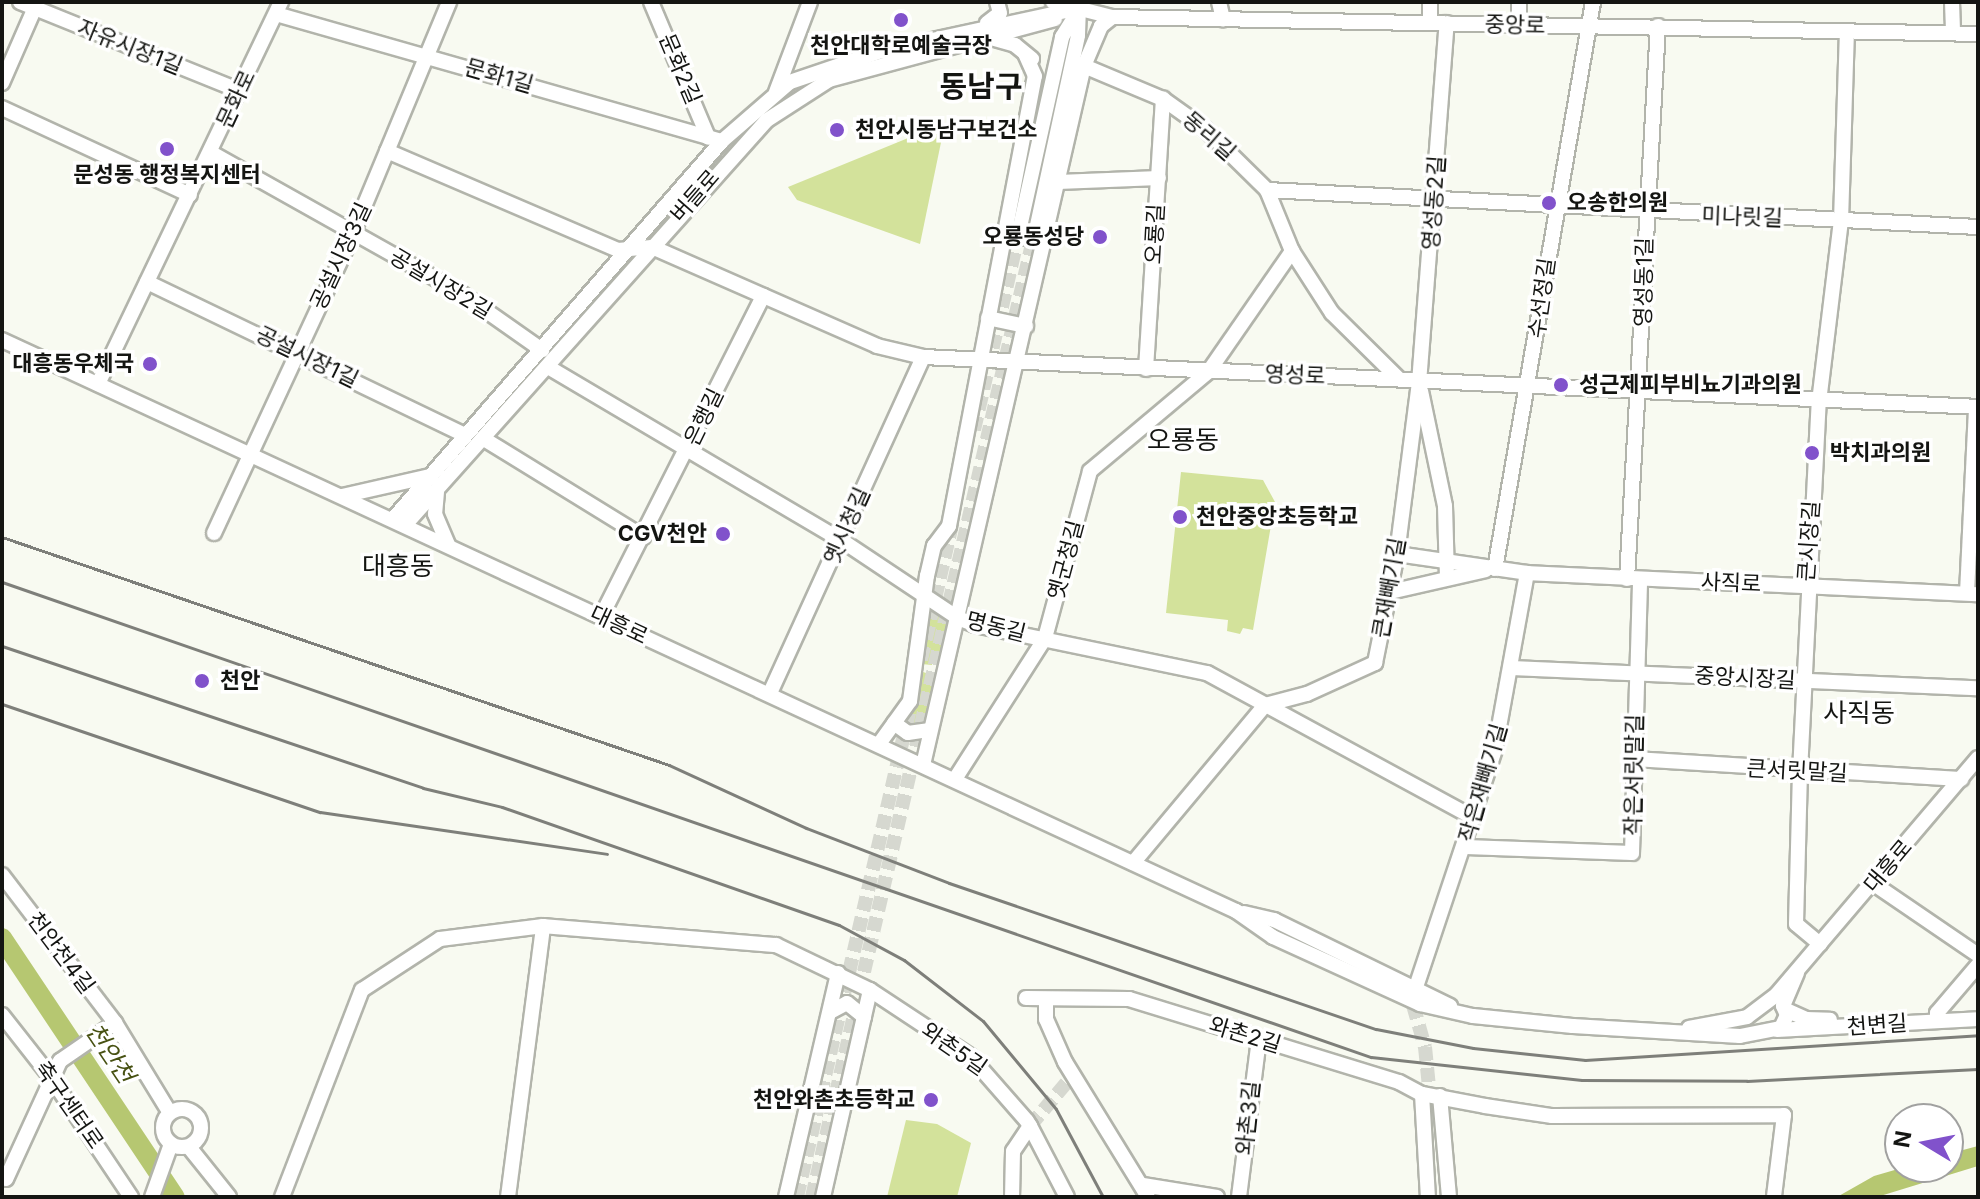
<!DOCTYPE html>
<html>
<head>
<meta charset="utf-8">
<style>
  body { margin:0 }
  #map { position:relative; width:1980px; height:1199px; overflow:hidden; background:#f8faf1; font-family:Inter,"Noto Sans KR",sans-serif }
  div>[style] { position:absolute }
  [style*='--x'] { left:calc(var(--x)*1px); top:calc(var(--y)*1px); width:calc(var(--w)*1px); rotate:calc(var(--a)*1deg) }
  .green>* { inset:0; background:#d3e29b }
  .water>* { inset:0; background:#b6c771 }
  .river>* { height:20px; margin:-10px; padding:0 10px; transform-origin:10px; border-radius:10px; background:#b6c771 }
  .minor-tunnel>* { height:14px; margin-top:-7px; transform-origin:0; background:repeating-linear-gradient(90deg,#d6d8d0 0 14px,transparent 0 21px) }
  .roads { filter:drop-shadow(2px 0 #b2b4ab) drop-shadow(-2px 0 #b2b4ab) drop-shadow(0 2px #b2b4ab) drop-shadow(0 -2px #b2b4ab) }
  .minor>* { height:14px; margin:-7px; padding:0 7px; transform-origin:7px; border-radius:7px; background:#fff }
  .minor>.ring { margin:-7px; padding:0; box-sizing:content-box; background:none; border:14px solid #fff; border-radius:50% }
  .rail>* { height:3px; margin:-1.5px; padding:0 1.5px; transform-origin:1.5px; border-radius:1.5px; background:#7e7f7a }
  .dots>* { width:22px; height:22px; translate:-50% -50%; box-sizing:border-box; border:4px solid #fff; border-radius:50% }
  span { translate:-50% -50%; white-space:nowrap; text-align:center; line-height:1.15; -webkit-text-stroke:7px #fff; paint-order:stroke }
  .street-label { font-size:22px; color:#141512 }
  .poi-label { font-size:22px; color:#141512; font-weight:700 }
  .left { translate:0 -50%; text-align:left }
  .right { translate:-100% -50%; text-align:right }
  .water-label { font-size:24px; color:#475112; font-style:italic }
  .quarter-label { font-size:26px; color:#141512 }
  .district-label { font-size:30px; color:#141512; font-weight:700 }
  .frame { position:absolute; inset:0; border:4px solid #141512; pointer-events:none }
  .north { position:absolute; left:1884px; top:1103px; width:80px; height:80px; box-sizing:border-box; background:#fff; border:2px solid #a1a1a0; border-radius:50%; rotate:280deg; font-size:22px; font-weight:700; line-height:32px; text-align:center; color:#141512 }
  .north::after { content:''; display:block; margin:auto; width:28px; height:36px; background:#8152cb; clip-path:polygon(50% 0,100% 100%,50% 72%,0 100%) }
</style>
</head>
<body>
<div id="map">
  <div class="green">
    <i style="clip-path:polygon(945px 123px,920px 244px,797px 200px,788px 187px)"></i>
    <i style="clip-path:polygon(1181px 472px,1263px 480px,1275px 502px,1253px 630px,1243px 628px,1240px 634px,1227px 631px,1228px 620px,1166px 613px)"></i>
    <i style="clip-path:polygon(929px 611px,950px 622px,941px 661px,933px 660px,932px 665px,921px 664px)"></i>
    <i style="clip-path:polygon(920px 671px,938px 677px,929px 725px,917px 731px,898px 724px)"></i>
    <i style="clip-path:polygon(906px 1120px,937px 1124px,971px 1143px,957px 1197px,887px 1197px)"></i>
  </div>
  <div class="water">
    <i style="clip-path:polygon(1978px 1146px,1978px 1166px,1877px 1197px,1837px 1197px,1874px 1176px,1905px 1167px,1948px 1167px,1948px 1154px)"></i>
  </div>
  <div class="river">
    <i style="--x:2;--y:938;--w:311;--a:56.3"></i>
  </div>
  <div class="minor-tunnel">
    <i style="--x:974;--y:430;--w:208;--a:-77.2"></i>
    <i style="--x:921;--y:660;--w:144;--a:-77.1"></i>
    <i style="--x:1405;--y:994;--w:14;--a:54"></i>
    <i style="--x:1413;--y:1005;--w:44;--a:74.1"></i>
    <i style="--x:1425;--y:1047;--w:70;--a:84.3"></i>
    <i style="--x:1030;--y:1126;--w:67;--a:-49.9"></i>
    <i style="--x:797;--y:1197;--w:510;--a:-76.97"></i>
    <i style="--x:812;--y:1197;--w:991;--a:-77"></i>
  </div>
  <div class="roads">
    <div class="minor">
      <i style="--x:20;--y:2;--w:237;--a:22"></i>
      <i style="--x:651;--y:2;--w:147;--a:67.1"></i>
      <i style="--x:1053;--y:2;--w:61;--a:14.3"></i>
      <i style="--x:1112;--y:17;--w:866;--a:1.12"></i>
      <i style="--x:1219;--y:2;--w:18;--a:77"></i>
      <i style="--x:1430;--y:2;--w:21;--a:90"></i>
      <i style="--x:1519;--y:2;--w:23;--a:90"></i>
      <i style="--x:1952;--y:2;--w:30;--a:88"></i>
      <i style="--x:276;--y:14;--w:464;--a:15.9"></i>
      <i style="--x:987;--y:23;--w:16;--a:-38"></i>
      <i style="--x:1000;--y:13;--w:11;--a:-105"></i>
      <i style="--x:991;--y:38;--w:25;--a:16"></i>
      <i style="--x:1015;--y:45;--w:22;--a:39"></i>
      <i style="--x:1084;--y:66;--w:86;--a:22.7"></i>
      <i style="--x:1163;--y:99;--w:52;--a:35.5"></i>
      <i style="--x:1205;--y:129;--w:87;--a:44.5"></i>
      <i style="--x:1267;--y:190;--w:66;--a:67.7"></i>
      <i style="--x:1292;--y:251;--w:74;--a:57.2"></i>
      <i style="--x:1332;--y:313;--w:94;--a:44.6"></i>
      <i style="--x:2;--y:83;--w:87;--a:-66.4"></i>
      <i style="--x:776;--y:92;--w:96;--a:-69.3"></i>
      <i style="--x:2;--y:108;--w:207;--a:24.8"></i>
      <i style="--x:387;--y:151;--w:251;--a:23.2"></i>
      <i style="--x:618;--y:250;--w:34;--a:-5"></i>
      <i style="--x:652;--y:247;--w:246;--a:23.7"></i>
      <i style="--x:877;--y:346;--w:47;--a:13.4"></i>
      <i style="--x:923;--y:357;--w:1056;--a:2.71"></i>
      <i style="--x:210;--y:152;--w:284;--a:29.3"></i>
      <i style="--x:458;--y:291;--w:103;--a:35.1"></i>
      <i style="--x:1058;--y:182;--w:101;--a:-2.3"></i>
      <i style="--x:1267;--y:190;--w:712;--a:2.98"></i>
      <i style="--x:1020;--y:227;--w:195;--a:-77.5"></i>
      <i style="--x:1062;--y:37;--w:36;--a:-58"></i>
      <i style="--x:1036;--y:230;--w:199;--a:-77.8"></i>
      <i style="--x:1078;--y:35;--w:24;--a:-88"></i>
      <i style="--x:1005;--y:233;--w:40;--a:13"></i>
      <i style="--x:147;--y:282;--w:353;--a:25.7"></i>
      <i style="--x:988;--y:318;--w:39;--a:12"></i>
      <i style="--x:2;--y:340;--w:1360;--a:24.83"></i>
      <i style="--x:1236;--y:911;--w:45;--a:35.1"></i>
      <i style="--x:1273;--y:937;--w:162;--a:24.5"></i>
      <i style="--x:1420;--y:1004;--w:54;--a:12.8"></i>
      <i style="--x:1473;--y:1016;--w:100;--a:5.7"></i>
      <i style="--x:1573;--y:1026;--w:167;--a:3.4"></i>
      <i style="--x:1740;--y:1036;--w:42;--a:-11"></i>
      <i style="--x:1781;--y:1028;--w:14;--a:-65"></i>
      <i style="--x:1787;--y:1015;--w:10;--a:-114"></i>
      <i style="--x:1783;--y:1006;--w:36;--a:-67"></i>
      <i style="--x:548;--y:367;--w:340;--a:30.6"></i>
      <i style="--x:841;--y:540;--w:141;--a:33.7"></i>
      <i style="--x:958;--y:618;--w:18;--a:22"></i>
      <i style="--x:975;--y:625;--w:237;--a:11.7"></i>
      <i style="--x:1207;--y:673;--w:304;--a:28.5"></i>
      <i style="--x:1146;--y:369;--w:271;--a:-86.4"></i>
      <i style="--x:98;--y:384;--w:424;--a:-64.4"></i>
      <i style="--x:1421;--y:391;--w:117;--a:78.2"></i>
      <i style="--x:1445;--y:506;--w:70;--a:88.4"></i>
      <i style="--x:484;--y:439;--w:187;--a:31.6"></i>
      <i style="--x:437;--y:492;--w:22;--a:95"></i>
      <i style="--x:435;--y:514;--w:34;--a:67"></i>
      <i style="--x:342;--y:496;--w:90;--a:-12.8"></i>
      <i style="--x:393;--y:519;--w:501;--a:-48.96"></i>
      <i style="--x:722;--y:141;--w:90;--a:-40.9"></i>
      <i style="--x:790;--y:82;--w:96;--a:-18.8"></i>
      <i style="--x:881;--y:51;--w:193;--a:-12.2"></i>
      <i style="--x:405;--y:525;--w:543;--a:-48.21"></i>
      <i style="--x:767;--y:120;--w:74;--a:-32.8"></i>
      <i style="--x:829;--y:80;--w:234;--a:-15.1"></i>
      <i style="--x:214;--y:533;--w:331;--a:-65.1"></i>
      <i style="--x:353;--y:233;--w:250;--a:-67.4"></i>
      <i style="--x:1397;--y:554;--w:131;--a:8.3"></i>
      <i style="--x:1527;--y:573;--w:451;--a:2.7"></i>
      <i style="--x:1495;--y:569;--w:575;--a:-80.19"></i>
      <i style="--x:1627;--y:579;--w:554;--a:-86.79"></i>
      <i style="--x:1390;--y:592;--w:98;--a:-12.9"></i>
      <i style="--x:1967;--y:593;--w:186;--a:-87.2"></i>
      <i style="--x:601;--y:617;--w:360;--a:-63.2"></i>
      <i style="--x:1513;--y:668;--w:465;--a:2.5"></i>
      <i style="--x:770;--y:693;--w:369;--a:-65.5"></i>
      <i style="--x:894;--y:723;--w:17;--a:36"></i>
      <i style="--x:908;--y:733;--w:22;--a:-8"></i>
      <i style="--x:879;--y:744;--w:53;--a:-54.2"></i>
      <i style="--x:910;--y:701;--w:126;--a:-82.3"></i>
      <i style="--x:927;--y:576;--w:31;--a:-77"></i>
      <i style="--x:934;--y:546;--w:25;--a:-53"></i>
      <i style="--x:949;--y:526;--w:458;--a:-79.2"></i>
      <i style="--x:1035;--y:76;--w:24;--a:-114"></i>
      <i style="--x:1633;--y:759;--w:329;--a:3.5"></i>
      <i style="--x:923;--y:765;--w:717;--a:-77.03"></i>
      <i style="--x:1084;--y:66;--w:43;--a:-67"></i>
      <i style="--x:1101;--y:26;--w:14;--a:-39"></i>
      <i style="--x:955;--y:779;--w:167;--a:-57.4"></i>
      <i style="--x:1045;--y:638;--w:173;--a:-74.9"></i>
      <i style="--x:1090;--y:471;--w:155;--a:-40"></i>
      <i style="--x:1209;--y:371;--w:146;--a:-55.3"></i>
      <i style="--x:1466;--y:847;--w:166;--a:2.1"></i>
      <i style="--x:1632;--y:853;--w:273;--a:-88.3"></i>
      <i style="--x:1133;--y:863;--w:206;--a:-50.1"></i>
      <i style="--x:1265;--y:705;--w:43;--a:-14.7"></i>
      <i style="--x:1307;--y:694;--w:75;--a:-24.5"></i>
      <i style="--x:1375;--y:663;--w:111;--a:-78.6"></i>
      <i style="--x:1397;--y:554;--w:172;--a:-82.7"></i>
      <i style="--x:1419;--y:383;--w:361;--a:-85.6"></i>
      <i style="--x:2;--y:875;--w:186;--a:52.6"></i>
      <i style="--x:115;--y:1023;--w:105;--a:58.6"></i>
      <i style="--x:1874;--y:884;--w:126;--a:34.3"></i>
      <i style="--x:1244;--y:913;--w:31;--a:13"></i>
      <i style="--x:1274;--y:920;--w:196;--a:26"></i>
      <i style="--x:1820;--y:944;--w:31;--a:-140"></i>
      <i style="--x:1796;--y:924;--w:152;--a:-88.5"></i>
      <i style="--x:1800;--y:772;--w:370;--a:-87.1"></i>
      <i style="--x:1819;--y:402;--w:182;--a:-83.1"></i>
      <i style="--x:1841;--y:221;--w:189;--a:-88.2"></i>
      <i style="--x:1416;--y:987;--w:251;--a:-71.6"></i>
      <i style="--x:1495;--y:749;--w:179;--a:-79.7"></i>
      <i style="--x:1026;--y:998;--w:103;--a:0.6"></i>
      <i style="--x:1129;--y:999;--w:282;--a:17.1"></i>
      <i style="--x:1399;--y:1082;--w:26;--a:28"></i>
      <i style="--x:1422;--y:1094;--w:64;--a:10.8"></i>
      <i style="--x:1485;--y:1106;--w:68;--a:8.5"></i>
      <i style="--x:1552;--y:1116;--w:232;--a:-0.2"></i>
      <i style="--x:1784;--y:1115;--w:83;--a:97"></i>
      <i style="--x:1046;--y:1002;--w:17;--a:90"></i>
      <i style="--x:1046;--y:1019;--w:47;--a:66.2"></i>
      <i style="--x:1065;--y:1062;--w:158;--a:58.4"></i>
      <i style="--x:1786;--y:1010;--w:22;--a:24"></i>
      <i style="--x:1806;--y:1019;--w:24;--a:2"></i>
      <i style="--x:830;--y:1012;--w:19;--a:-28"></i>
      <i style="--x:847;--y:1003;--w:22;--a:39"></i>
      <i style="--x:2;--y:1015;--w:78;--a:51.8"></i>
      <i style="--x:50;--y:1076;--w:146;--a:56.2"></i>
      <i style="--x:1937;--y:1021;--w:8;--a:-90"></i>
      <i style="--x:1937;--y:1013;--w:63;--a:-49.5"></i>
      <i style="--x:1689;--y:1028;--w:59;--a:-10.7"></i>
      <i style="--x:1747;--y:1017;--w:38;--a:-37"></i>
      <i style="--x:1777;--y:994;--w:310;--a:-49.6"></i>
      <i style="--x:1777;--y:1030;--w:201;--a:-3.1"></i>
      <i style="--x:1422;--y:1094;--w:103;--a:86.7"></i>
      <i style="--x:1440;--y:1096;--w:101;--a:84.9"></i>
      <i class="ring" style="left:163px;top:1109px;width:24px;height:24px"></i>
      <i style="--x:1030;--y:1126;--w:80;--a:62.5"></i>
      <i style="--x:189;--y:1147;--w:64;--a:51.3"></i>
      <i style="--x:2;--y:1174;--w:6;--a:51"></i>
      <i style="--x:6;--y:1179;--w:130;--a:-65.4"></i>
      <i style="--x:60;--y:1061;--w:67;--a:-34.6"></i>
      <i style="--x:1143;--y:1185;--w:75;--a:9.2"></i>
      <i style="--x:152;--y:1197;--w:56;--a:-70.3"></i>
      <i style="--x:282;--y:1197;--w:222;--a:-68.9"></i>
      <i style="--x:362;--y:990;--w:93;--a:-33.2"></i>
      <i style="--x:440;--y:939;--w:104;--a:-7.2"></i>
      <i style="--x:508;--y:1197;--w:273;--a:-82.6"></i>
      <i style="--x:543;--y:926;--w:234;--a:4.7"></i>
      <i style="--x:776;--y:945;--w:104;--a:25.6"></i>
      <i style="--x:870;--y:990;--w:120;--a:33.4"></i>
      <i style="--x:970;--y:1056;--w:86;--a:48.8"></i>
      <i style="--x:1027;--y:1121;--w:6;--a:59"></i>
      <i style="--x:1030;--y:1126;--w:30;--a:124"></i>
      <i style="--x:1013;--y:1151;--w:46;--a:91.2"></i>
      <i style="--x:786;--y:1197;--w:230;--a:-76.9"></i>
      <i style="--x:823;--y:1197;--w:212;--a:-77.2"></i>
      <i style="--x:1239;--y:1197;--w:159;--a:-82.8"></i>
    </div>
  </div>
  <div class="rail">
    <i style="--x:2;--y:537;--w:705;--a:18.87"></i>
    <i style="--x:669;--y:765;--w:151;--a:24.7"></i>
    <i style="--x:806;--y:828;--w:153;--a:21"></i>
    <i style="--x:949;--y:883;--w:451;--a:18.9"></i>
    <i style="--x:1376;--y:1029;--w:99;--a:11.1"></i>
    <i style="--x:1473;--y:1048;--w:113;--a:6.1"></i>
    <i style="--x:1585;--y:1060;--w:394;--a:-3.6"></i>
    <i style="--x:2;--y:582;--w:1449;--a:19.14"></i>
    <i style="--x:1371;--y:1057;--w:212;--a:6.2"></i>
    <i style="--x:1582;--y:1080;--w:165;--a:0.3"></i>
    <i style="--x:1747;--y:1081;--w:231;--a:-3"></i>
    <i style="--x:2;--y:646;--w:444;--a:18.6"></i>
    <i style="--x:423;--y:788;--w:81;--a:13.5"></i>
    <i style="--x:502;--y:807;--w:357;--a:19.3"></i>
    <i style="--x:839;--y:925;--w:74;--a:28.3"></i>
    <i style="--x:904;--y:960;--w:100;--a:37.7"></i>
    <i style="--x:983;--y:1021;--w:114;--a:50.3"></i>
    <i style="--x:1056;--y:1109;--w:100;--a:61.9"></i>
    <i style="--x:2;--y:704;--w:336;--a:18.8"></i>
    <i style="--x:320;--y:812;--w:290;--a:8.3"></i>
  </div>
  <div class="dots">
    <i style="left:901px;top:20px;background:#8152cb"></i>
    <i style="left:837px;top:130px;background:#8152cb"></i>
    <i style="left:167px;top:149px;background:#8152cb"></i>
    <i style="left:1549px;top:203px;background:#8152cb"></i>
    <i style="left:1100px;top:237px;background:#8152cb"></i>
    <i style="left:150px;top:364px;background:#8152cb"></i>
    <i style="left:1561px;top:385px;background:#8152cb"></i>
    <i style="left:1812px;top:453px;background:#8152cb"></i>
    <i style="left:1180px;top:517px;background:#8152cb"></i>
    <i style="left:723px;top:534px;background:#8152cb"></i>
    <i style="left:202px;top:681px;background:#8152cb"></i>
    <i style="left:931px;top:1100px;background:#8152cb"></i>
  </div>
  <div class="street-label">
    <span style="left:1515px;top:25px;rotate:1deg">중앙로</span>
    <span style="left:130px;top:47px;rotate:22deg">자유시장1길</span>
    <span style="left:680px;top:69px;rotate:67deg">문화2길</span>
    <span style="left:499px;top:76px;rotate:16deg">문화1길</span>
    <span style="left:236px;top:99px;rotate:-65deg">문화로</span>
    <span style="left:1209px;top:136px;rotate:41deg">동리길</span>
    <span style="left:695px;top:196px;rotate:-49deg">버들로</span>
    <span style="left:1434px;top:203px;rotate:-86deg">영성동2길</span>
    <span style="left:1742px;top:217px;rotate:2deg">미나릿길</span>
    <span style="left:1155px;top:234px;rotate:-87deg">오룡길</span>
    <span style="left:341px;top:256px;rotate:-65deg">공설시장3길</span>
    <span style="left:1644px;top:282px;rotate:-89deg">영성동1길</span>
    <span style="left:441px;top:284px;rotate:31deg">공설시장2길</span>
    <span style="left:1542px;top:298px;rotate:-82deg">수선정길</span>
    <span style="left:307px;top:357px;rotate:26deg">공설시장1길</span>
    <span style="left:1295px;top:375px;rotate:2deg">영성로</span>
    <span style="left:704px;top:417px;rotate:-64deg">은행길</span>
    <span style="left:847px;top:526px;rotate:-66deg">옛시청길</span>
    <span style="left:1809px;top:541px;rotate:-86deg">큰시장길</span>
    <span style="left:1066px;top:560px;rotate:-75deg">옛군청길</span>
    <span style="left:1731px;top:583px;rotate:2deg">사직로</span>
    <span style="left:1389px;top:588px;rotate:-80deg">큰재빼기길</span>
    <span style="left:619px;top:625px;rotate:25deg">대흥로</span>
    <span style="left:996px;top:627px;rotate:14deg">명동길</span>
    <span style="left:1745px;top:678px;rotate:3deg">중앙시장길</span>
    <span style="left:1797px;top:771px;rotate:3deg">큰서릿말길</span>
    <span style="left:1634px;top:775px;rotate:-89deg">작은서릿말길</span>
    <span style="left:1483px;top:783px;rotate:-74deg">작은재빼기길</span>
    <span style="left:1888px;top:866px;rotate:-50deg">대흥로</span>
    <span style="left:61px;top:953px;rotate:53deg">천안천4길</span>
    <span style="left:1877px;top:1025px;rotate:-4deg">천변길</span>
    <span style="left:1245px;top:1035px;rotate:17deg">와촌2길</span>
    <span style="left:954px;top:1049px;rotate:35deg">와촌5길</span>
    <span style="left:69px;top:1105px;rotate:55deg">축구센터로</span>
    <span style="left:1248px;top:1118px;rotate:-84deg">와촌3길</span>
  </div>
  <div class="poi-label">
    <span style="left:901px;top:46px">천안대학로예술극장</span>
    <span class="left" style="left:855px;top:130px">천안시동남구보건소</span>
    <span style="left:167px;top:175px">문성동 행정복지센터</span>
    <span class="left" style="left:1567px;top:203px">오송한의원</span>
    <span class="right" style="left:1084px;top:237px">오룡동성당</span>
    <span class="right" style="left:134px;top:364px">대흥동우체국</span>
    <span class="left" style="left:1579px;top:385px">성근제피부비뇨기과의원</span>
    <span class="left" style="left:1830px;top:453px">박치과의원</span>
    <span class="left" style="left:1196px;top:517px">천안중앙초등학교</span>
    <span class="right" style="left:707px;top:534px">CGV천안</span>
    <span class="left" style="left:220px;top:681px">천안</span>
    <span class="right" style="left:915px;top:1100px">천안와촌초등학교</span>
  </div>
  <div class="water-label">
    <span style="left:110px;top:1053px;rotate:56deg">천안천</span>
  </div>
  <div class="quarter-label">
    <span style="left:1183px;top:440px">오룡동</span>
    <span style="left:398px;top:566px">대흥동</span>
    <span style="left:1859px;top:713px">사직동</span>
  </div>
  <div class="district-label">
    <span style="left:981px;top:86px">동남구</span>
  </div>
  <div class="frame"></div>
  <div class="north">N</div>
</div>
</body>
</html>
